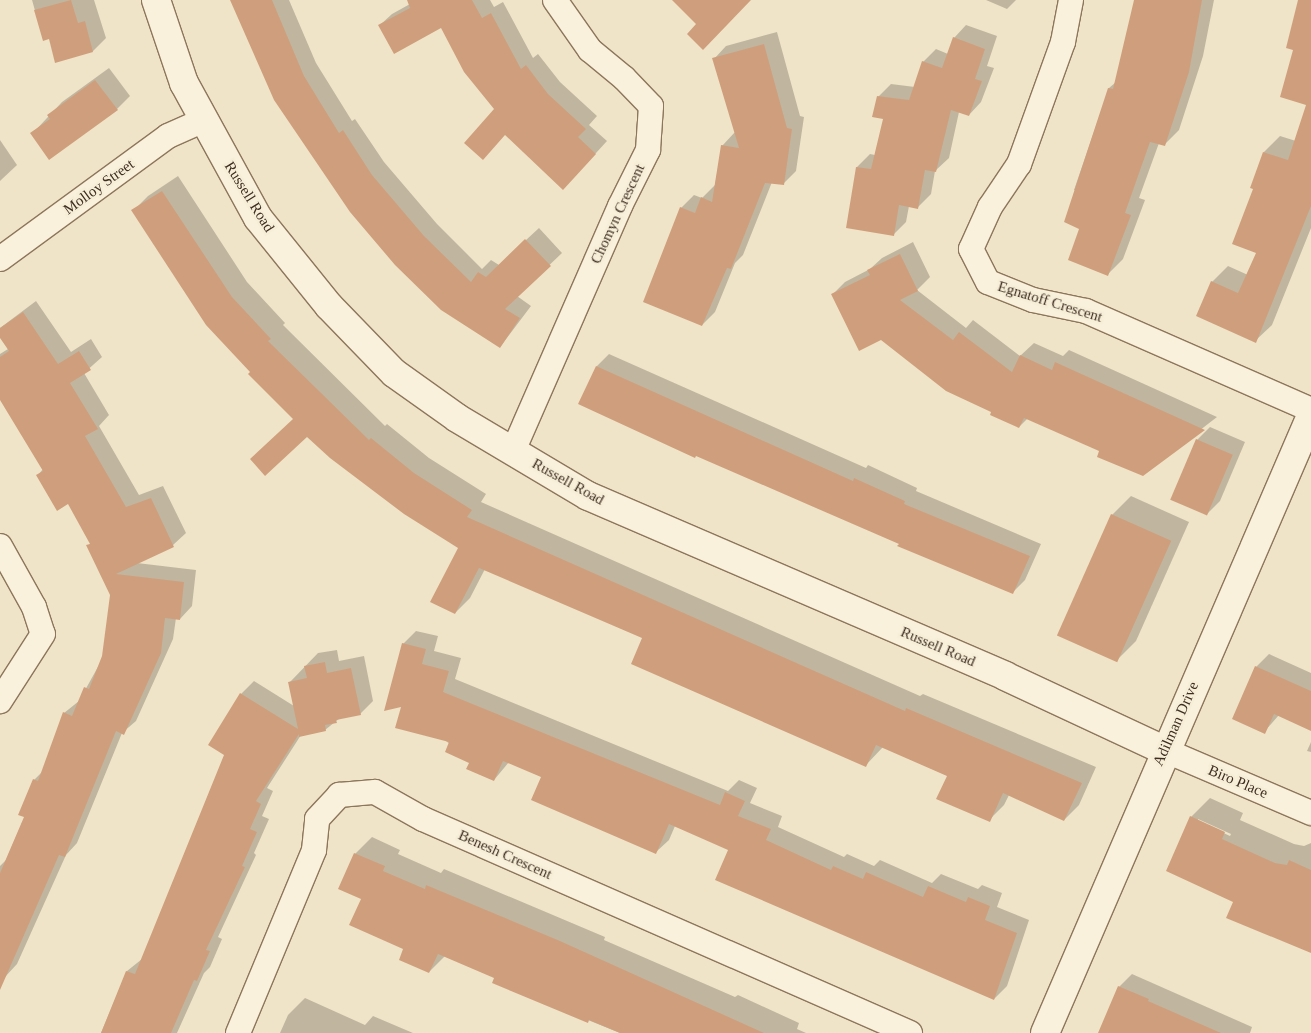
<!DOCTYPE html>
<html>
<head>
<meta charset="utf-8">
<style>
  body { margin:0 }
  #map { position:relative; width:1311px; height:1033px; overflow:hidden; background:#f0e4c8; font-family:"Times New Roman",serif }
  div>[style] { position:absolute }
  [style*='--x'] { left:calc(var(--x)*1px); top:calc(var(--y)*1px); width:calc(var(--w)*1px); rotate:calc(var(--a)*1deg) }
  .shadow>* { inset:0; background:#0003 }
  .building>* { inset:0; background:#cf9f7d; transform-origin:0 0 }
  .roads { filter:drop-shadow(1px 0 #8d765c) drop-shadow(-1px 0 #8d765c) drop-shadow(0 1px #8d765c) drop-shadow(0 -1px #8d765c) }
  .street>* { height:24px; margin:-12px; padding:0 12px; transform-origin:12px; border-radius:12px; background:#faf1dc }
  .secondary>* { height:28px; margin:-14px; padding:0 14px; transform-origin:14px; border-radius:14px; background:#faf1dc }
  span { translate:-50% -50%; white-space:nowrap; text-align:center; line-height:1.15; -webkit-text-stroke:5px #f7eed8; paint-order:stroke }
  .street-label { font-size:15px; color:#3d2e20 }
</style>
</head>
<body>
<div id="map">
  <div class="shadow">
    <i style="clip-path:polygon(32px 0,94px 0,106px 38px,93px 51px,56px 61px,50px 37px,43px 39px)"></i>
    <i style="clip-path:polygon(232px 0,289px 0,316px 63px,352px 121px,355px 119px,384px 162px,437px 224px,482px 269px,491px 260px,499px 265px,539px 228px,562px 253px,517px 296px,531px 306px,500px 347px)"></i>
    <i style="clip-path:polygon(408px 0,490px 0,494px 7px,503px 2px,533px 58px,538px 54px,560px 82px,597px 116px,589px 125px,607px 141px,575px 176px,496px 109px,442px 27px,380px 25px,392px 14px,410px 4px)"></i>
    <i style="clip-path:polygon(986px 0,1016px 0,1007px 9px)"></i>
    <i style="clip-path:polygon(1136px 0,1214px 0,1203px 56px,1179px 130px,1164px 145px,1159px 143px,1139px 198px,1145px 200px,1123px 259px,1108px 274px,1081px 228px,1078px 191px,1074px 190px,1109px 88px,1116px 82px)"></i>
    <i style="clip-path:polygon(966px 25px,997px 36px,987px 66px,994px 68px,981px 102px,969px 115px,959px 112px,949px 158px,935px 171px,931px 194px,918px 207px,909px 206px,906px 222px,893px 235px,847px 226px,857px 167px,870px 154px,875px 155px,884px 118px,878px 97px,891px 84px,915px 87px,923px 62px,936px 49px,948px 54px,954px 38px)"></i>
    <i style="clip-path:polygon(777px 32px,800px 116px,804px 117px,796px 171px,783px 184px,772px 182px,743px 255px,735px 263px,715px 312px,702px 325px,681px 208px,694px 195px,702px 198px,715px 185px,722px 146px,735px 132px,714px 59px,726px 46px)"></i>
    <i style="clip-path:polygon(1311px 48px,1311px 228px,1272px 325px,1255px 341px,1212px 282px,1228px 266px,1248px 275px,1258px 253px,1255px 189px,1264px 152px,1280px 136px,1296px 141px,1308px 104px)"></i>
    <i style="clip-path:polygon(109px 68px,130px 96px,117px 109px,32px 134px,62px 102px)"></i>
    <i style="clip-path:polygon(0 140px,17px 165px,0 181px)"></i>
    <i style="clip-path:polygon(178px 176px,247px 282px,285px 323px,283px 325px,385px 426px,387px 424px,429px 458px,486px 494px,481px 502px,920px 696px,923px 694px,1096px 767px,1079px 805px,1064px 820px,1009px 795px,1004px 805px,989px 820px,948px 776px,883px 747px,866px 765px,644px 637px,485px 569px,470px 598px,455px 613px,459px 548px,294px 419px,251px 372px,133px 211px,148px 196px)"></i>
    <i style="clip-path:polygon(913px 242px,930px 277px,917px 290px,966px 328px,973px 320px,1020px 356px,1034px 343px,1063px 356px,1069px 350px,1217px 417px,1142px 475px,1101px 450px,1028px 418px,1019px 427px,833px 294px,845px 282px,870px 269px,882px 258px)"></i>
    <i style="clip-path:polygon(36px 301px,71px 352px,91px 339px,102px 357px,84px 373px,109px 415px,99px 426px,139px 495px,163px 486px,186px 533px,173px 545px,137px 563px,196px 570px,192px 606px,180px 619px,176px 618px,173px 639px,136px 721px,122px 733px,77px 843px,66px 855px,17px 964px,5px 977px,0 974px,0 866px,6px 860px,25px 816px,34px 780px,43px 771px,64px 713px,79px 701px,104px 656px,111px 595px,88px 546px,91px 543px,68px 502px,38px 475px,43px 469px,0 398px,0 354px,8px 349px,0 336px,0 328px)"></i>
    <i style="clip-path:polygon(609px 354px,866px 468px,868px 465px,917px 488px,916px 491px,1041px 544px,1025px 580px,1012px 593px,580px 403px,597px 366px)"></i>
    <i style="clip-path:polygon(1210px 427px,1245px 442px,1220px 501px,1207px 514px,1197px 440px)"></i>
    <i style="clip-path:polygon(1131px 496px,1189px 522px,1136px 641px,1117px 660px,1112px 515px)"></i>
    <i style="clip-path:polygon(416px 631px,438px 636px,434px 651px,461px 658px,455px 679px,728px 791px,739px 780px,757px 788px,750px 803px,782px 816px,778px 827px,844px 857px,847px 854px,874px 866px,880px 860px,932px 883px,941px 874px,978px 889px,982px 885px,1002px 893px,997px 907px,1029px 920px,1007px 986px,994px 999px,729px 849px,675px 826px,669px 840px,656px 852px,542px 777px,509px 762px,494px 780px,403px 706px,403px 644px)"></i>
    <i style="clip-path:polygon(337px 650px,339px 661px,364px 656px,373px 701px,360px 714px,340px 718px,325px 730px,301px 735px,267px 788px,273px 791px,262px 816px,269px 819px,254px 853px,256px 855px,218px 937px,222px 939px,210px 967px,204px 973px,177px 1033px,101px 1033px,127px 971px,142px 959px,225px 754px,241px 694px,254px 681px,294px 706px,290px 682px,318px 653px)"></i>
    <i style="clip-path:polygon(1269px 654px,1311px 673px,1311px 703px,1279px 715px,1264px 732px,1256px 667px)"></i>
    <i style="clip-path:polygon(1311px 742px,1311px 752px,1307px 751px)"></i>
    <i style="clip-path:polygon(evenodd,1210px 798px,1243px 813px,1240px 820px,1294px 844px,1304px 846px,1311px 843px,1311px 951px,1235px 902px,1191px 817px,1210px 798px,1198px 819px,1231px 834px,1230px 836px,1198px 821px,1198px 819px)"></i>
    <i style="clip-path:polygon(372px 837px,400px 850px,398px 854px,441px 873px,444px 869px,605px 937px,604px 940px,735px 997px,738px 995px,799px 1023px,797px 1029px,806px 1033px,620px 1033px,494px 982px,496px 977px,445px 956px,429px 972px,362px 898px,355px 854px)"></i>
    <i style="clip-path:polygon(1132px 974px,1252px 1027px,1250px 1033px,1099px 1033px,1119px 987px)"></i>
    <i style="clip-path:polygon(305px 998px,365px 1025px,373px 1016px,413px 1033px,280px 1033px,288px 1015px)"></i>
  </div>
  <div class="building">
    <i style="clip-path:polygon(71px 0,78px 23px,85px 21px,93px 52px,55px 63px,49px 39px,43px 41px,34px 10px)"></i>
    <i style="clip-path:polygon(230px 0,272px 0,304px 76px,339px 133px,343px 130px,372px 175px,424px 236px,471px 282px,478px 272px,486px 277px,525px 239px,551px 266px,505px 309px,520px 318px,500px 348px,441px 310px,395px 265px,350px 212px,274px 100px)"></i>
    <i style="clip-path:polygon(407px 0,472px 0,482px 18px,491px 13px,521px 69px,526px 65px,548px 94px,586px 129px,578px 137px,596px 154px,563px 190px,505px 135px,483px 160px,464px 143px,494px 109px,464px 72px,441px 28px,394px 54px,378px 25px,410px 8px)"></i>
    <i style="clip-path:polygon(672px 0,751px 0,703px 50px,687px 34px,696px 24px)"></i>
    <i style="clip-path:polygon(1134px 0,1202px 0,1189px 72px,1165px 146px,1150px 142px,1125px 213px,1131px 215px,1108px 276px,1068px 260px,1079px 229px,1064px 222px,1108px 88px,1113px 89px)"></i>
    <i style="clip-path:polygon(1298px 0,1311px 0,1311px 206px,1256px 343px,1196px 316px,1211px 281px,1238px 293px,1256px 253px,1232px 244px,1253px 189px,1250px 188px,1263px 152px,1288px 160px,1306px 105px,1280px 97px,1293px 50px,1286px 48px)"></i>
    <i style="clip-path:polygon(953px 37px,985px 49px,975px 79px,982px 81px,969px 116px,951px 110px,936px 172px,925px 170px,918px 209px,899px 205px,894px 236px,846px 228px,856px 167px,871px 169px,883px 119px,872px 117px,877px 96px,909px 100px,922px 61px,942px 68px)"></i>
    <i style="clip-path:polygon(764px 44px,787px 128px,792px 129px,784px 185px,765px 183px,731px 269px,727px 268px,702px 326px,643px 302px,680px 207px,695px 213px,701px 197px,712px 202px,721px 145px,739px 148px,712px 58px)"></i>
    <i style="clip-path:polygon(95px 80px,118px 110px,49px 160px,30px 133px,50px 119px,47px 115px)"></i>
    <i style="clip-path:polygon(162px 191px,232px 297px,271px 339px,268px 341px,369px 440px,371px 438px,414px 473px,472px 510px,467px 517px,905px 711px,906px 708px,1082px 783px,1064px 821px,1003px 793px,990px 822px,936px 799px,947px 776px,876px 745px,866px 767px,631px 664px,642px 638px,479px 568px,455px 614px,430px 602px,458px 548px,404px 514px,330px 458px,307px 437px,265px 476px,250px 459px,293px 419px,248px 374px,250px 372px,206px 325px,131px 210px)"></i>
    <i style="clip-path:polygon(900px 254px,918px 291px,900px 300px,953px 340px,959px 332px,1012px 372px,1020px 355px,1052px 370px,1055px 362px,1205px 430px,1143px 476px,1097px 457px,1099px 451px,1024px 418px,1019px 428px,990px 415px,991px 412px,946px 391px,881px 340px,859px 351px,831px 294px,870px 275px,867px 270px)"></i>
    <i style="clip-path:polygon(23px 312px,58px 364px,79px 351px,91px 370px,70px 383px,98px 429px,85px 436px,126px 507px,151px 498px,174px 547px,116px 574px,184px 582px,180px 620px,165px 618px,161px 653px,124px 735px,116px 731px,65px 857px,59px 855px,0 990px,0 873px,24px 817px,18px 815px,33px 779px,38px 781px,63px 712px,72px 716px,84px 687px,89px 689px,102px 656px,110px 595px,86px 545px,90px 544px,68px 504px,57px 511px,36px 475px,43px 471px,0 400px,0 357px,9px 351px,0 338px,0 328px)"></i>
    <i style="clip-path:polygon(596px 366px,853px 481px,854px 478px,905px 501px,904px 504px,1030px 556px,1013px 594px,897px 546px,899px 544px,696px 456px,695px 458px,578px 404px)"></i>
    <i style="left:1196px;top:439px;width:40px;height:66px;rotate:23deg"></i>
    <i style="left:1111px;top:514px;width:66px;height:133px;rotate:24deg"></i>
    <i style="clip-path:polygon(402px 643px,426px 649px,422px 664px,449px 671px,443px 692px,720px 805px,725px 792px,745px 801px,738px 816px,771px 829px,766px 840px,831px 870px,833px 866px,863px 879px,866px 872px,923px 897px,928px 886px,966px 902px,968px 897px,990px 906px,985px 920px,1017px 933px,994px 1000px,715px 880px,728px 850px,669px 824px,656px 854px,531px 800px,541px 777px,503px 761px,494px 781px,466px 769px,469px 763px,445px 752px,449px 742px,395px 728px,401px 707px,384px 711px)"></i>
    <i style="clip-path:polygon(325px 662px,327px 673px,351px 668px,361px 715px,336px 720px,337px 723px,325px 725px,326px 731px,299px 737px,299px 734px,256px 801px,261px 804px,250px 829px,257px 832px,242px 866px,245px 867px,206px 950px,210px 951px,197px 981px,194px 980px,171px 1033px,101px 1033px,126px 971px,135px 974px,224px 755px,208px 745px,240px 693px,298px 729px,288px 682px,307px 678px,304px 666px)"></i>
    <i style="clip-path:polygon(1255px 666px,1311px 691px,1311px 731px,1274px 714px,1265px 734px,1232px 719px)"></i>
    <i style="clip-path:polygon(1190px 816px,1225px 832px,1222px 839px,1275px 863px,1287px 865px,1289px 860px,1311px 870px,1311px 953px,1226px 918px,1233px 902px,1166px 871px)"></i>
    <i style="clip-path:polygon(354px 853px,385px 866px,383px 871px,425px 889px,426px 885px,560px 941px,764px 1033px,620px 1033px,589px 1020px,588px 1023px,492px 983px,494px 978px,438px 954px,429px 973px,399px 960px,403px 949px,349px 925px,361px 899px,338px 889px)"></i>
    <i style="clip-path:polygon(1118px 986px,1149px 999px,1148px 1001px,1221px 1033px,1098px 1033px)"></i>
  </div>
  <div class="roads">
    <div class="street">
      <i style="--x:1071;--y:0;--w:43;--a:100.8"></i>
      <i style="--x:1063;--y:42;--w:130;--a:109.8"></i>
      <i style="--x:1019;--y:164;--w:52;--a:124"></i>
      <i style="--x:990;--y:207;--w:46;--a:114.3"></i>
      <i style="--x:971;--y:249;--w:37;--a:63"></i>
      <i style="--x:988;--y:282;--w:48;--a:21.8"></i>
      <i style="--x:1033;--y:300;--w:54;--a:11.7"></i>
      <i style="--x:1086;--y:311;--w:246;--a:23.7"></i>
      <i style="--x:0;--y:259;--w:208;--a:-36.2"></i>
      <i style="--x:168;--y:136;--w:37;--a:-24"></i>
      <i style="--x:513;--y:451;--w:267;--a:-66.4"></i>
      <i style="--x:620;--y:206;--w:63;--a:-63.4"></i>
      <i style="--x:648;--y:150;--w:44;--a:-86.1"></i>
      <i style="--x:651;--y:106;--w:39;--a:-134"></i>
      <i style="--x:624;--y:78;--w:44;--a:-140.5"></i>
      <i style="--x:590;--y:50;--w:61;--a:-125"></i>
      <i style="--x:0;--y:546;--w:70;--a:60.9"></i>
      <i style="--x:34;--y:607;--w:28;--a:72"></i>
      <i style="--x:43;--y:634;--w:80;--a:122.7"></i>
      <i style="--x:1164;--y:750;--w:160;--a:23.2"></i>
      <i style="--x:238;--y:1033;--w:198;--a:-67.4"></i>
      <i style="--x:314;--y:850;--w:31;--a:-84"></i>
      <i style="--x:317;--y:819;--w:33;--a:-47"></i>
      <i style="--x:339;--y:795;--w:36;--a:-5"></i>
      <i style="--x:375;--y:792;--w:55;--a:29.4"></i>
      <i style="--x:423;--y:819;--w:532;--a:23.72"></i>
    </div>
    <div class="secondary">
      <i style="--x:156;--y:0;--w:88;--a:71.4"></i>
      <i style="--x:184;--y:83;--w:154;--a:61.3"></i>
      <i style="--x:258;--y:218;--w:113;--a:51.1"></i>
      <i style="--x:329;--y:306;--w:93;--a:45.9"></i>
      <i style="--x:394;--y:373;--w:77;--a:35.5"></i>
      <i style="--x:457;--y:418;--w:152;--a:30.8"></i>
      <i style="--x:588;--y:496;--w:454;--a:23.3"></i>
      <i style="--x:1005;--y:676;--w:175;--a:25"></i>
      <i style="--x:1045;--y:1033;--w:672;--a:-66.68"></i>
    </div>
  </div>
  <div class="street-label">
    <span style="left:99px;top:187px;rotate:-36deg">Molloy Street</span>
    <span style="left:249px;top:197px;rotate:58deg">Russell Road</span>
    <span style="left:618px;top:214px;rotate:-65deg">Chomyn Crescent</span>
    <span style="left:1050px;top:302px;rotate:17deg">Egnatoff Crescent</span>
    <span style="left:568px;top:482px;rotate:29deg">Russell Road</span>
    <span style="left:938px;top:647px;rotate:23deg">Russell Road</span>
    <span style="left:1176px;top:724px;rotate:-66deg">Adilman Drive</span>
    <span style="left:1238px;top:782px;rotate:23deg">Biro Place</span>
    <span style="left:505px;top:855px;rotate:24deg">Benesh Crescent</span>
  </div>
</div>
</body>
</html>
